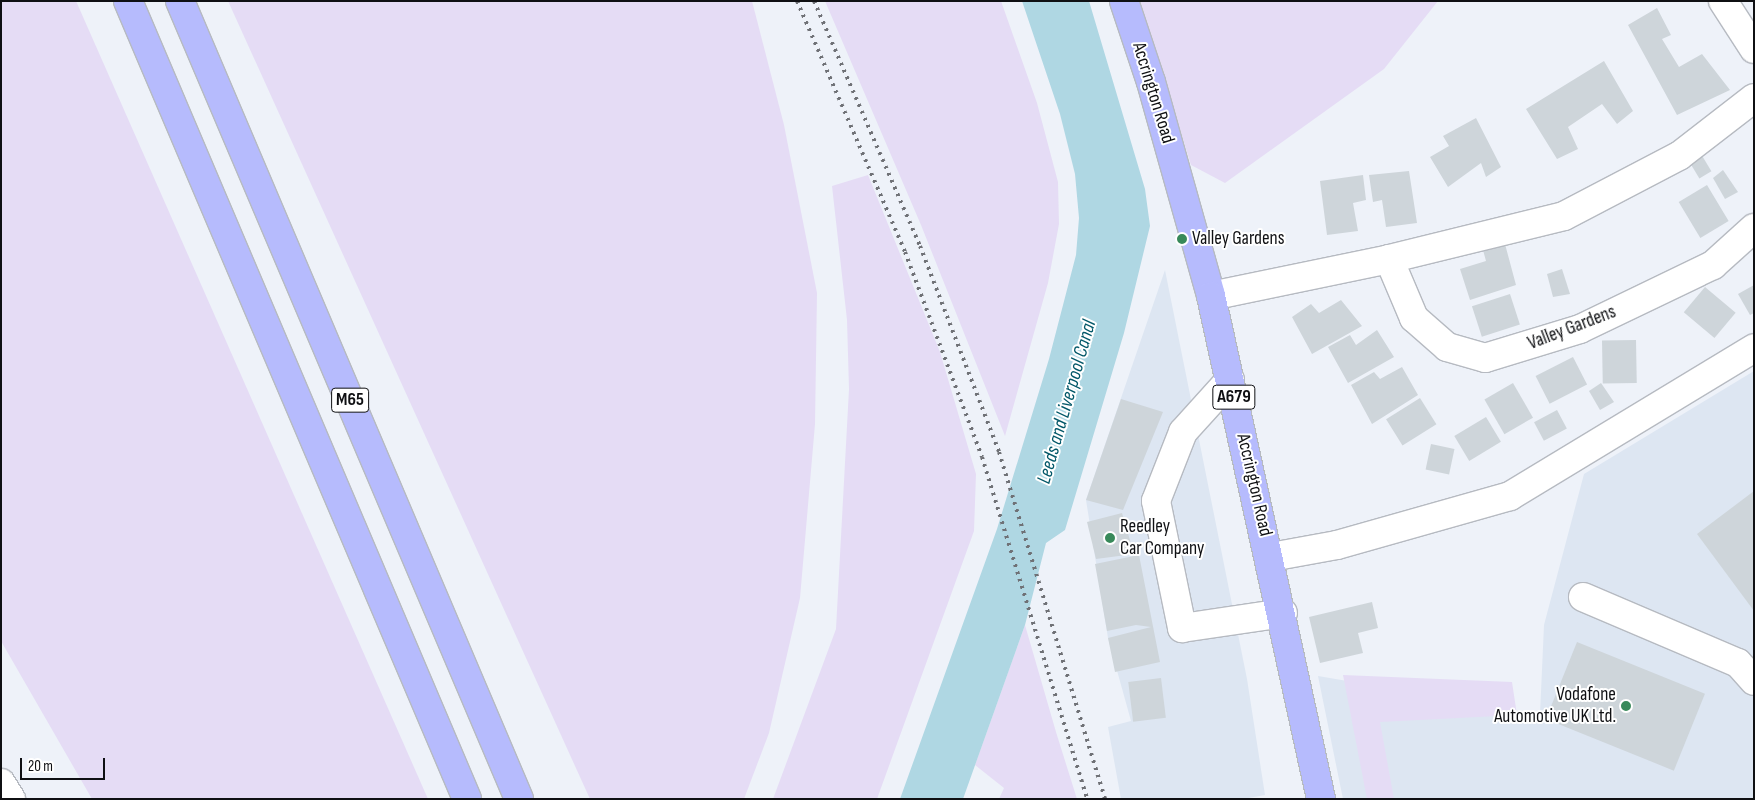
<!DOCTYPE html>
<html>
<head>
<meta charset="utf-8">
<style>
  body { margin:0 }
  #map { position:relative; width:1755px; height:800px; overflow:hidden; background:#eef2f9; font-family:"Sofia Sans Condensed",sans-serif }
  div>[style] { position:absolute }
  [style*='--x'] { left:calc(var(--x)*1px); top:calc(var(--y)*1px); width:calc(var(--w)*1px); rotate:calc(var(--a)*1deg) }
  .built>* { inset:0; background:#dde6f2 }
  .green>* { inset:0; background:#e5dcf5 }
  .water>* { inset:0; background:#afd7e3 }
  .building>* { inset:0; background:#ced5da; transform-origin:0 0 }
  .roads { filter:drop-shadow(1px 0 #b6bac1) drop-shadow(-1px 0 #b6bac1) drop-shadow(0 1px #b6bac1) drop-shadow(0 -1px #b6bac1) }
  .minor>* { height:28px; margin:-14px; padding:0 14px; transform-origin:14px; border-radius:14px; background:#fff }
  .highway>* { height:28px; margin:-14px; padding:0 14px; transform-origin:14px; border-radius:14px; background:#b6bbfd }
  .rail>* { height:4px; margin-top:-2px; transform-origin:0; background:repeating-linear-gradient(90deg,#6f7176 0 2.5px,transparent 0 7.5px) }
  .dots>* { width:14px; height:14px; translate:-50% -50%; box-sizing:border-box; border:2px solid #fff; border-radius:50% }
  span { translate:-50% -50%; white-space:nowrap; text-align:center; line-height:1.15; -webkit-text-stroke:4px #fff; paint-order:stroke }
  .shield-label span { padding:1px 4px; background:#fff; border:1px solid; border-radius:4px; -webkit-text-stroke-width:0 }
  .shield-label { font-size:18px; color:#0f1013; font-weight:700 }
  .street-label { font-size:19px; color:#0f1013 }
  .poi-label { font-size:19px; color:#0f1013 }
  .left { translate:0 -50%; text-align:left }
  .right { translate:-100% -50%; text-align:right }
  .water-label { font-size:20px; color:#035869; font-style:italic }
  .frame { position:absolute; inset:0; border:2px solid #0f1013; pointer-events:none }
  .scale { position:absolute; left:20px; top:758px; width:85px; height:22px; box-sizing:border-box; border:2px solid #0f1013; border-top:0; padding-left:6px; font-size:15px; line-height:18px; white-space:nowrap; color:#0f1013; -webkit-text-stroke:4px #fff; paint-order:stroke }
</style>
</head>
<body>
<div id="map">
  <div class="built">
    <i style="clip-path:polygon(1165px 270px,1247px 679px,1265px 795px,1243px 799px,1121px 799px,1108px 727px,1131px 721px,1108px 638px,1086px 500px)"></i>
    <i style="clip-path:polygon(1754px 371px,1754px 799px,1343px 799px,1318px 676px,1540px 714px,1544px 625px,1584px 474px)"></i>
  </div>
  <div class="green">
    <i style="clip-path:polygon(1px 1px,76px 1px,428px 799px,92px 799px,1px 641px)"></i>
    <i style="clip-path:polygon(228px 1px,752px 1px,784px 125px,817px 293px,815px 424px,800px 598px,769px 733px,744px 799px,590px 799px)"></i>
    <i style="clip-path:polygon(825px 1px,1001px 1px,1037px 103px,1058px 182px,1059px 224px,1048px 283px,1005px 436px,921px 225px)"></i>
    <i style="clip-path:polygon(1140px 1px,1438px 1px,1384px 69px,1225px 183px,1191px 165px)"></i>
    <i style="clip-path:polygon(868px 175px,940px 352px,976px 474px,974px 531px,877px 799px,773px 799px,836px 629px,849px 389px,847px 320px,832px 186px)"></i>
    <i style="clip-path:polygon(1025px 625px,1056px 732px,1077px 799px,999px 799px,1004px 788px,975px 765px)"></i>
    <i style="clip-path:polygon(1343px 675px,1512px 682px,1517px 715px,1380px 722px,1394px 799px,1367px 799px)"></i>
  </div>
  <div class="water">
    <i style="clip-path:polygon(1022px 1px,1089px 1px,1145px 189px,1150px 226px,1124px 333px,1065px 530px,1046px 543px,1025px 625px,963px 799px,900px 799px,997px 529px,1049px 359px,1076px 255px,1079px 218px,1075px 174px,1060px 114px)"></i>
  </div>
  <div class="building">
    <i style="clip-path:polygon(1657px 8px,1671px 35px,1662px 39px,1679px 67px,1702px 54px,1730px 90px,1677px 115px,1628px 25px)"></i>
    <i style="clip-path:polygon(1604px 61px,1633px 111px,1617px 124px,1602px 104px,1568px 127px,1578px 149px,1557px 159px,1526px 109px)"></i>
    <i style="clip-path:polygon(1476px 118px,1501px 167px,1486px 177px,1481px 163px,1448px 187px,1430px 157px,1449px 146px,1443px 136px)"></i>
    <i style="left:1698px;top:149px;width:26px;height:14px;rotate:59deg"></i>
    <i style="clip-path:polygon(1723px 170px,1738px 192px,1725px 199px,1713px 178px)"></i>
    <i style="clip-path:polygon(1409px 171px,1417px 223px,1386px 227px,1382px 200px,1373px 202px,1369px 175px)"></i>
    <i style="clip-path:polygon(1363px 175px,1366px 200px,1353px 203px,1358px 231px,1327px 235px,1320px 181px)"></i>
    <i style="left:1707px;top:185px;width:42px;height:33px;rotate:59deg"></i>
    <i style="clip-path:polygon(1505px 244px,1516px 285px,1470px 300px,1460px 269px,1486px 261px,1483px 250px)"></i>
    <i style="clip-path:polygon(1562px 269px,1570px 294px,1553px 297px,1547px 274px)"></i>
    <i style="clip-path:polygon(1754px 285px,1754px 313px,1750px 315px,1738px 294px)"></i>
    <i style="left:1705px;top:287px;width:40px;height:33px;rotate:40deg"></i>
    <i style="left:1510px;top:294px;width:32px;height:40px;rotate:72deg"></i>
    <i style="clip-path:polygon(1341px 300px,1362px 326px,1312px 354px,1292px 317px,1311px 304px,1319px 313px)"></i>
    <i style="clip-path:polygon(1377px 330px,1394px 357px,1348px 383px,1328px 347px,1350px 335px,1356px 345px)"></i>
    <i style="left:1636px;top:340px;width:43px;height:34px;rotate:89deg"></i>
    <i style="left:1573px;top:357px;width:31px;height:42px;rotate:63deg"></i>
    <i style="clip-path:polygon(1402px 367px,1418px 395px,1372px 424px,1351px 385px,1374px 372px,1380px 379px)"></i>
    <i style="left:1513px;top:383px;width:40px;height:33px;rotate:60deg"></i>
    <i style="clip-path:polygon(1601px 383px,1614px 402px,1600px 410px,1589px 391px)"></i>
    <i style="left:1420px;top:398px;width:31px;height:40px;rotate:58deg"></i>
    <i style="clip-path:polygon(1121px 399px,1163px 412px,1123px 510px,1086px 500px)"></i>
    <i style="left:1557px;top:410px;width:21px;height:26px;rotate:62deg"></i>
    <i style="left:1486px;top:417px;width:29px;height:37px;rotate:59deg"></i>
    <i style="left:1431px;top:444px;width:24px;height:26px;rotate:12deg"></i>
    <i style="clip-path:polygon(1754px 491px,1754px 611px,1697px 534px)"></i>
    <i style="clip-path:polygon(1122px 513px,1134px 554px,1096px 559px,1087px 522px)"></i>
    <i style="clip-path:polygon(1139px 555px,1160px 662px,1115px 672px,1108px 638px,1151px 627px,1136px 625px,1107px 631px,1095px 564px)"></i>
    <i style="clip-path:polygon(1372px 602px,1378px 628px,1358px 633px,1363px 653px,1320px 663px,1309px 617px)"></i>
    <i style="left:1577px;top:642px;width:138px;height:83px;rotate:22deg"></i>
    <i style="left:1161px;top:678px;width:40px;height:33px;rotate:83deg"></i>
  </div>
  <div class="roads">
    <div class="minor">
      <i style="--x:1723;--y:1;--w:57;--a:57.1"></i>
      <i style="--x:1389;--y:259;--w:64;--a:67"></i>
      <i style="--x:1414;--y:318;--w:44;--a:41.3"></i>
      <i style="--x:1447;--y:347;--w:40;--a:16"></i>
      <i style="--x:1485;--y:358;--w:99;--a:-17"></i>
      <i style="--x:1580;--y:329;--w:148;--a:-25.7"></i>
      <i style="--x:1713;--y:265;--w:55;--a:-42.1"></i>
      <i style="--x:1211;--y:296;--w:182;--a:-11.7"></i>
      <i style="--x:1389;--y:259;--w:180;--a:-13.8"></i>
      <i style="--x:1564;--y:216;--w:130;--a:-27.6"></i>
      <i style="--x:1679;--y:156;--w:95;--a:-37.7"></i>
      <i style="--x:1230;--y:380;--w:70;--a:132.1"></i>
      <i style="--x:1183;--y:432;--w:74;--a:111.4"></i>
      <i style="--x:1156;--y:501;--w:130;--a:78.4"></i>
      <i style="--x:1182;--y:628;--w:102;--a:-8.4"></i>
      <i style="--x:1271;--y:557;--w:67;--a:-10.3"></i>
      <i style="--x:1337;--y:545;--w:180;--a:-15.8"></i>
      <i style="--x:1510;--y:496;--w:285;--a:-31.2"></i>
      <i style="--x:1583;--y:597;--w:168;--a:23.1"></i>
      <i style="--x:1738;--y:663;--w:24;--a:48"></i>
      <i style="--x:1;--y:783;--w:19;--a:58"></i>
    </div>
    <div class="highway">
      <i style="--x:128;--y:1;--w:867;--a:66.98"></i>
      <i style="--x:180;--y:1;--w:867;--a:66.98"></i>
      <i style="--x:1124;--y:1;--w:85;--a:71.6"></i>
      <i style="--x:1151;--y:82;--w:222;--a:74.3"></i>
      <i style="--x:1211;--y:296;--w:515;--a:77.66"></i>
    </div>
  </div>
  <div class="rail">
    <i style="--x:797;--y:1;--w:273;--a:66.7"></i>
    <i style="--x:905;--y:252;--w:219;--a:69.4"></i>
    <i style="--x:982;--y:457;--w:358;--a:72.9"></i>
    <i style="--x:814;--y:1;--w:267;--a:66.6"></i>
    <i style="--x:920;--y:246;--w:221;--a:69"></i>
    <i style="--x:999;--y:452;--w:363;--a:73"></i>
  </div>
  <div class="dots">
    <i style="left:1182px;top:239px;background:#38895a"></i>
    <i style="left:1110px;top:538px;background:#38895a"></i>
    <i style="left:1626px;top:706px;background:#38895a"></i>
  </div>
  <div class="shield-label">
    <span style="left:1234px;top:397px">A679</span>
    <span style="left:350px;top:400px">M65</span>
  </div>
  <div class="street-label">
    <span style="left:1153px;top:93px;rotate:73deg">Accrington Road</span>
    <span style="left:1572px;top:328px;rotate:-21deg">Valley Gardens</span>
    <span style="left:1254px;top:485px;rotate:77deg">Accrington Road</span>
  </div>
  <div class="poi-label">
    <span class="left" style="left:1192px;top:239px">Valley Gardens</span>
    <span class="left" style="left:1120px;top:538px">Reedley<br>Car Company</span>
    <span class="right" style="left:1616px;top:706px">Vodafone<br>Automotive UK Ltd.</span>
  </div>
  <div class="water-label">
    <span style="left:1067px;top:402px;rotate:-74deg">Leeds and Liverpool Canal</span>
  </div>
  <div class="frame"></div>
  <div class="scale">20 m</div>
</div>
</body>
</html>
